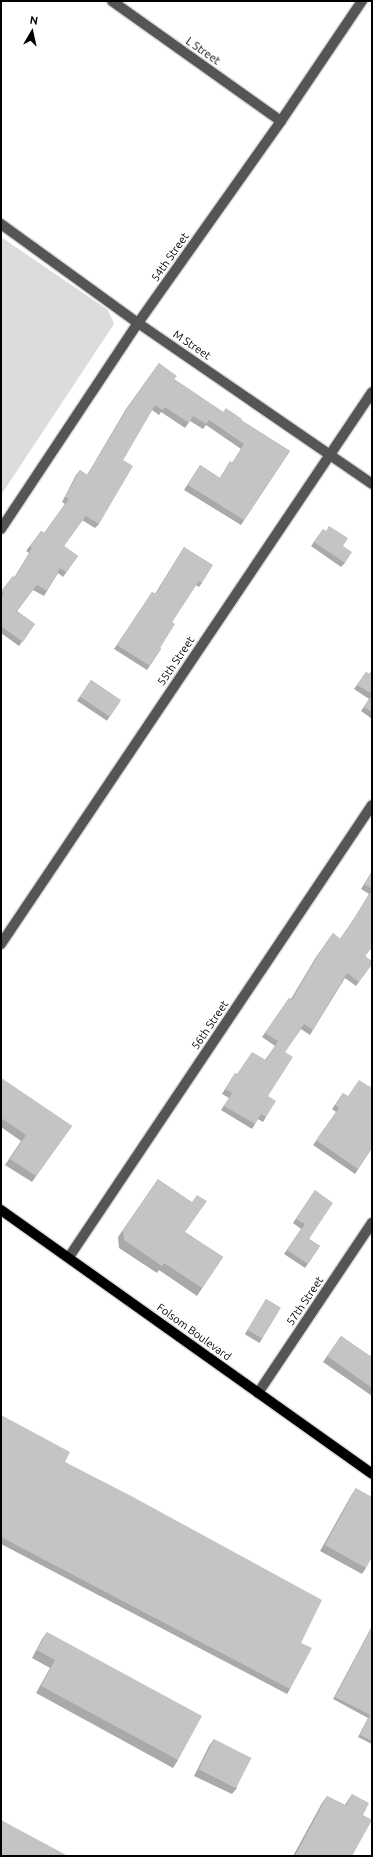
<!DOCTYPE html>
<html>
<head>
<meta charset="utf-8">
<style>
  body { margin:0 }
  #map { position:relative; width:373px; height:1857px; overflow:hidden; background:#fff; font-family:Ubuntu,sans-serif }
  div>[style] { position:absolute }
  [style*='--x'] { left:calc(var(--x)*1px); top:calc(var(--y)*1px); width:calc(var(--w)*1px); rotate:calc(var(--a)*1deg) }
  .green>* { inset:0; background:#dcdcdc }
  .roads { filter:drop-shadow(1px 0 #dbdbdb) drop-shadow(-1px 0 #dbdbdb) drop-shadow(0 1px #dbdbdb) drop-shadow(0 -1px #dbdbdb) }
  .minor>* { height:10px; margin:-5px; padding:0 5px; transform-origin:5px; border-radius:5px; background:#555 }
  .major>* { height:10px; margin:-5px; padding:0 5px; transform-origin:5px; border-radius:5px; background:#000 }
  .wall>* { inset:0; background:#a9a9a9; transform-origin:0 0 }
  .building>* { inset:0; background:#c4c4c4; transform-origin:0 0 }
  span { translate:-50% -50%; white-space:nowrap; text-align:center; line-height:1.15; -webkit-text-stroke:4px #fff; paint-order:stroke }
  .street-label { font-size:11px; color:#000 }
  .frame { position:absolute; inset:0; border:2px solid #000; pointer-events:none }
  .north { position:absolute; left:12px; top:12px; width:40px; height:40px; -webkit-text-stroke:3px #fff; paint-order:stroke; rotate:9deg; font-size:11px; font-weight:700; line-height:16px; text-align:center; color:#000 }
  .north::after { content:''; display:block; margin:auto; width:14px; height:18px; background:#000; clip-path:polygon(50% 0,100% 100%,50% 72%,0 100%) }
</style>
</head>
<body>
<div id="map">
  <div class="green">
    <i style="clip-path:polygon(1px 237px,108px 310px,114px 324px,1px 495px)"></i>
  </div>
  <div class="roads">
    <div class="minor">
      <i style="--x:112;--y:1;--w:207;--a:35.4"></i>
      <i style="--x:1;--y:224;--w:169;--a:35.9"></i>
      <i style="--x:138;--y:323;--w:284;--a:34.5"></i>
      <i style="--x:1;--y:529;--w:247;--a:-56.4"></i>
      <i style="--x:138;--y:323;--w:247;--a:-54.7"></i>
      <i style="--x:281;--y:121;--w:145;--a:-56"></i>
      <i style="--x:1;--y:944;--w:665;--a:-56.09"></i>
      <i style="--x:69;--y:1257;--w:544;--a:-56.16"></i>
      <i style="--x:258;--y:1393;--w:205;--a:-56.2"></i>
    </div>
    <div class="major">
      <i style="--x:1;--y:1210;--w:455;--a:35.4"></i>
    </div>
  </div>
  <div class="wall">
    <i style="clip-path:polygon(159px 363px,174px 379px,223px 412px,241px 420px,290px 451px,241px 525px,184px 490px,200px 465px,220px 478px,230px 461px,232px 463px,241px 449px,206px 425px,203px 429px,190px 421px,185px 428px,161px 412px,159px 415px,152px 410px,123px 460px,99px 524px,95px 528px,82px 520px,64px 546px,78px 556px,63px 577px,58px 573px,44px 596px,33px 590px,17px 611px,35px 624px,19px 646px,1px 633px,1px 592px,13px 576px,14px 578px,29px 553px,26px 551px,41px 531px,44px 533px,65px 504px,62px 502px,76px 475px,80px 470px,87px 475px,126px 409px)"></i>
    <i style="clip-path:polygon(323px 529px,343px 546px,345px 563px,341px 567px,311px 546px)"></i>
    <i style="clip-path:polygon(184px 547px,202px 583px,199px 587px,196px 585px,172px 622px,160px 648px,161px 649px,147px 670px,114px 649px,152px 592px,155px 594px)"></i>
    <i style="clip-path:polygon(372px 670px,372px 719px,361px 711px,369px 699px,354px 689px,366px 672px,369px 674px)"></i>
    <i style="left:91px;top:680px;width:36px;height:25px;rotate:34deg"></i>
    <i style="clip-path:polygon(372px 871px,372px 947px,365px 956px,372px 964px,356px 986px,345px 978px,310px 1035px,301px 1029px,285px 1052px,268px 1096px,266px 1117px,263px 1122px,258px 1119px,252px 1129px,221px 1110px,229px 1098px,222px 1094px,235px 1073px,237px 1074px,265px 1060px,275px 1046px,262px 1037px,289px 998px,291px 999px,316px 957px,333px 933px,340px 939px,355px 917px,369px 894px,361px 889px)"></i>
    <i style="clip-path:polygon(1px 1078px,72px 1126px,32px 1182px,5px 1165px,21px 1141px,1px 1127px)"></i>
    <i style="clip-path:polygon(343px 1093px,372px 1148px,355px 1174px,313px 1145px,336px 1112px,332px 1109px)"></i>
    <i style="clip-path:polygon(158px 1179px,185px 1232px,223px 1257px,197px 1296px,159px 1270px,157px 1273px,119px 1248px,118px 1237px)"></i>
    <i style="clip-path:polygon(315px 1190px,309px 1239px,320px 1246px,305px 1268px,284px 1254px,301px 1229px,293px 1223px)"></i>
    <i style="left:266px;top:1299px;width:17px;height:41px;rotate:31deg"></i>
    <i style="clip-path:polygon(341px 1336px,370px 1356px,372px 1354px,372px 1396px,323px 1362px)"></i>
    <i style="clip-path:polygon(1px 1415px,65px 1462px,301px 1643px,290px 1689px,287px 1694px,1px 1544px)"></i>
    <i style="clip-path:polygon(356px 1488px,366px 1568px,362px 1574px,320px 1551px,352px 1494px)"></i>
    <i style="clip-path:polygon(372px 1626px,372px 1744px,358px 1737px,368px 1718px,333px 1699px)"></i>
    <i style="clip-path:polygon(47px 1632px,178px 1760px,173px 1768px,36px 1693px,50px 1668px,32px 1658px,42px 1639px)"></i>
    <i style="clip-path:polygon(214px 1739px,237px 1788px,232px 1794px,194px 1776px,209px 1746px)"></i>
    <i style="clip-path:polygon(352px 1794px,363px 1815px,352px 1856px,293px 1856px,322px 1803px,327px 1796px,345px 1805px)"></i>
  </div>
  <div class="building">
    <i style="clip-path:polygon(159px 363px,177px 376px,174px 379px,223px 412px,226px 408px,242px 419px,241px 420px,290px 451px,244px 520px,188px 485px,200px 465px,220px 478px,230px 461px,232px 463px,244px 444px,209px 420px,206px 424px,193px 416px,189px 423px,165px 407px,162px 410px,155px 405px,123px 460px,133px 466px,99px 524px,86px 516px,64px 546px,78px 556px,66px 572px,60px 568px,47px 591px,37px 585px,16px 611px,35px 624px,23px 642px,1px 626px,1px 597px,4px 593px,1px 591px,13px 576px,15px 578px,32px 548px,30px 546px,41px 531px,44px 533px,69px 499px,65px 497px,80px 470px,87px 475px,130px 404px)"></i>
    <i style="clip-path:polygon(329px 526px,348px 538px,343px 546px,352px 552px,345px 563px,314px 542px,323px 529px,326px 531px)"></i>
    <i style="clip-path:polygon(184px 547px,213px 565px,202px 583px,199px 581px,172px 622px,175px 624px,160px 648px,161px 649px,150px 666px,117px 645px,152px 592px,156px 594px)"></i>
    <i style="clip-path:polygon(372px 670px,372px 694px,357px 685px,366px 672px,369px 675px)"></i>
    <i style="left:91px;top:680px;width:36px;height:20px;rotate:34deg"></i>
    <i style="clip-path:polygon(372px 695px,372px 712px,364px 707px)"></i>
    <i style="clip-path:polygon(372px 872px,372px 889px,364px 884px)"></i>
    <i style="clip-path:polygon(372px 890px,372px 947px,365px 956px,372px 961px,372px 964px,359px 982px,347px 973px,313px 1030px,304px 1024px,285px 1052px,293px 1057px,268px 1096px,276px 1101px,266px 1117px,261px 1114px,255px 1124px,224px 1106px,232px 1093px,225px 1089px,235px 1073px,237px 1074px,252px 1052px,266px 1060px,278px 1041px,265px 1033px,289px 998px,292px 1000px,319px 953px,333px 933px,340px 939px,358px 913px)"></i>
    <i style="clip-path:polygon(1px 1078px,72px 1126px,36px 1176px,10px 1159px,26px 1135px,1px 1118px)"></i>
    <i style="clip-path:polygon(359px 1080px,370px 1087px,372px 1083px,372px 1148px,358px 1169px,316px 1140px,339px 1108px,335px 1105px,343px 1093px,348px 1096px)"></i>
    <i style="clip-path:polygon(158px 1179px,192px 1202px,197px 1195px,207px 1201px,185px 1232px,223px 1257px,202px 1288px,164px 1263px,162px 1266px,124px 1240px,123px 1230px)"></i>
    <i style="clip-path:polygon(315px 1190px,333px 1203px,309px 1239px,320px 1246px,308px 1264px,287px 1250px,305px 1224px,296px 1219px)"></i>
    <i style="left:266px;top:1299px;width:17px;height:36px;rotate:31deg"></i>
    <i style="clip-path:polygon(341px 1336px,370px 1356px,372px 1354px,372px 1388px,327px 1356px)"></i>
    <i style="clip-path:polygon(1px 1415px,70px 1452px,65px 1462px,133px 1497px,322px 1600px,301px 1643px,312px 1648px,290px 1689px,1px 1537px)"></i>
    <i style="clip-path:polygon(356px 1488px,372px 1497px,372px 1557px,366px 1568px,325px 1545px)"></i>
    <i style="clip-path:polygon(372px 1627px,372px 1741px,360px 1735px,370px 1715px,335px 1697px)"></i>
    <i style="clip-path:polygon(47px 1632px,202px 1716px,178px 1760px,41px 1686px,55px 1660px,37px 1650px)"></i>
    <i style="left:214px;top:1739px;width:42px;height:34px;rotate:27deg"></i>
    <i style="clip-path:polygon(352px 1794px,369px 1803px,363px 1815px,372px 1820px,352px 1856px,295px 1856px,327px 1796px,346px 1806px)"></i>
    <i style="clip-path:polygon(1px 1820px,68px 1856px,1px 1856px)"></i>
  </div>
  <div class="street-label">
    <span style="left:203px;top:51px;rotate:35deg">L Street</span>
    <span style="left:170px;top:257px;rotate:-55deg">54th Street</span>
    <span style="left:192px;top:345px;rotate:34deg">M Street</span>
    <span style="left:176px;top:661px;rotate:-56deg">55th Street</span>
    <span style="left:210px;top:1025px;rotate:-56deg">56th Street</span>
    <span style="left:305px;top:1301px;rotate:-56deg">57th Street</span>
    <span style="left:194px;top:1332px;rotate:36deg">Folsom Boulevard</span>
  </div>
  <div class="frame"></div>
  <div class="north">N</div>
</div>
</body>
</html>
